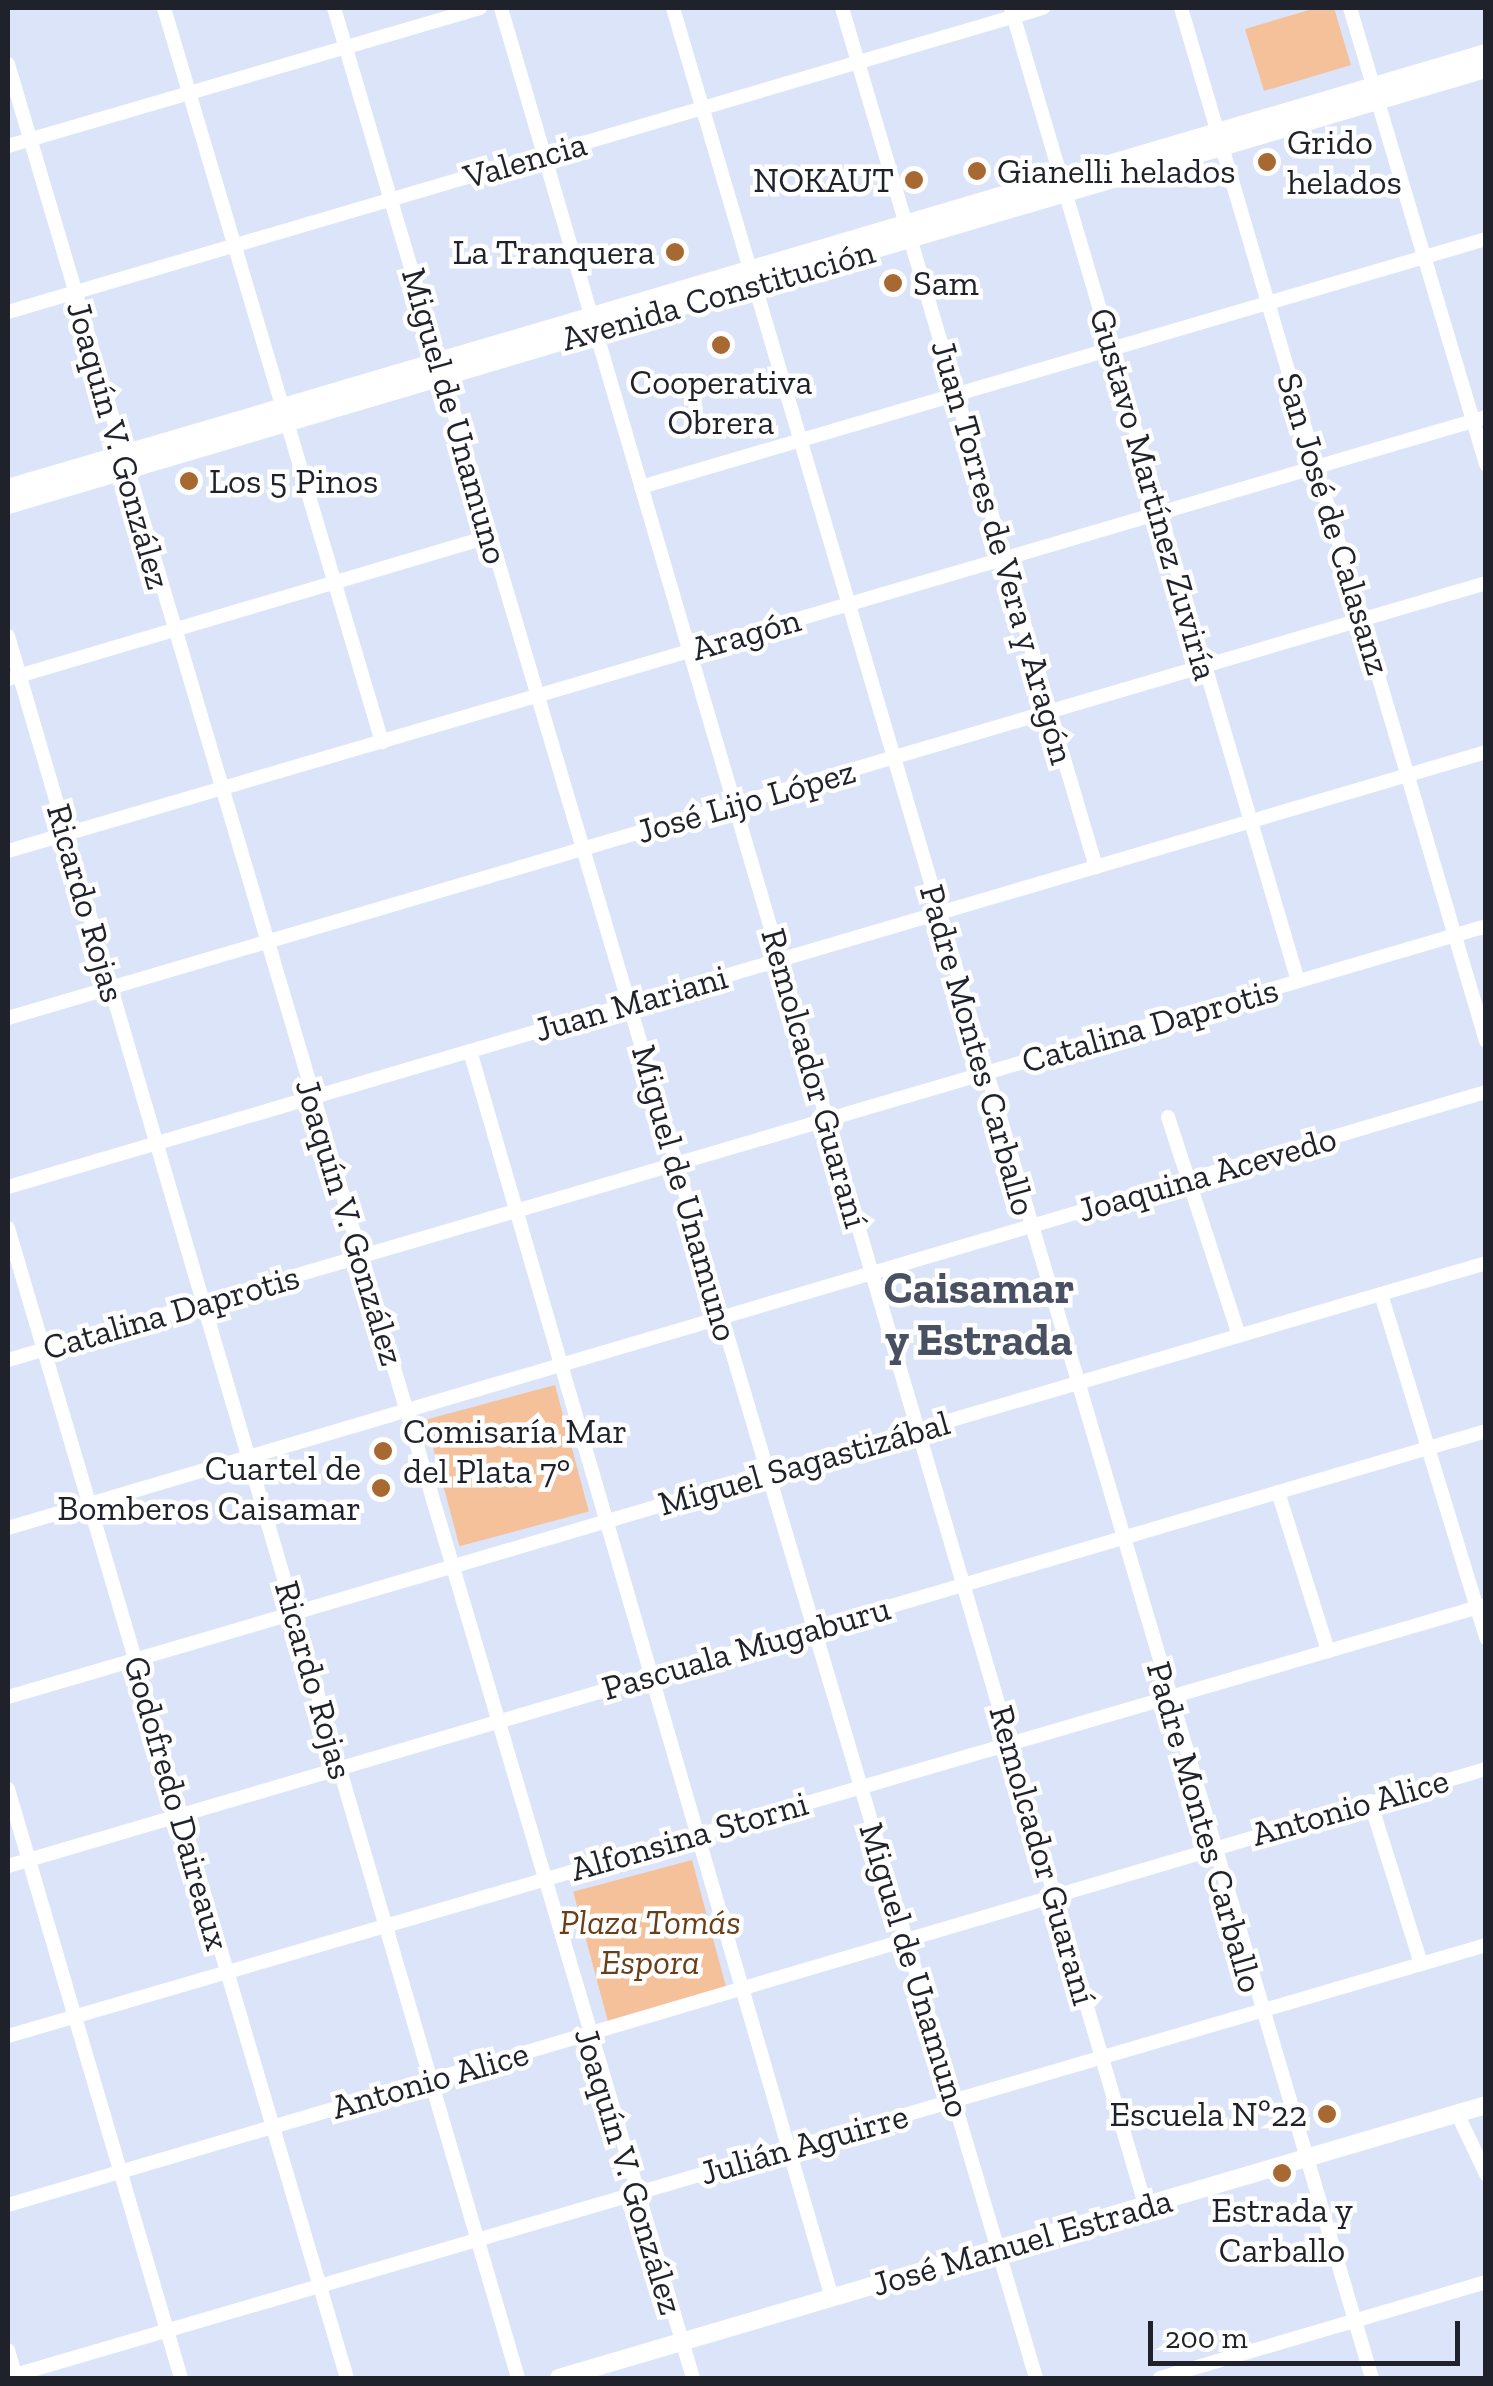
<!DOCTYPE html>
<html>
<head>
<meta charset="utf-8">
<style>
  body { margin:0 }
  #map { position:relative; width:1493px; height:2386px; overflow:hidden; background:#dce4fa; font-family:"Zilla Slab",serif }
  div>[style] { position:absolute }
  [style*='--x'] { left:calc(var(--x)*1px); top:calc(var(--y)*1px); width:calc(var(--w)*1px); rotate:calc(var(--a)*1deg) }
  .green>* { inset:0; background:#f5c19a; transform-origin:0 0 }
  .minor>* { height:14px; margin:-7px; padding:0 7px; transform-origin:7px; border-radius:7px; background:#fff }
  .major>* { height:18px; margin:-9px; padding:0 9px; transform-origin:9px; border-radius:9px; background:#fff }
  .dots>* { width:28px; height:28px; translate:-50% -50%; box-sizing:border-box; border:5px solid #fff; border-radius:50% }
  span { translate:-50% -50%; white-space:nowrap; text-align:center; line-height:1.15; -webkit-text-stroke:9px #fff; paint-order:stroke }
  .poi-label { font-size:35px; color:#1f222a }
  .left { translate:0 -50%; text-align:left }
  .right { translate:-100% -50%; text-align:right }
  .street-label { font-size:35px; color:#1f222a }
  .park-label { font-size:35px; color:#6a3e17; font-style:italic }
  .district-label { font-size:45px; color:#495062; font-weight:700 }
  .frame { position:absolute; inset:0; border:10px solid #1f222a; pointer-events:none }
  .scale { position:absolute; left:1148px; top:2321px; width:312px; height:45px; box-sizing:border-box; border:5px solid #1f222a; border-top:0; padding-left:12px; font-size:30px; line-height:35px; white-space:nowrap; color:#1f222a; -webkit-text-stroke:8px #fff; paint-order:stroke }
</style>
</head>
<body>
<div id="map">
  <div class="green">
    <i style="clip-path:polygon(1316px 8px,1334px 8px,1351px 65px,1264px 91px,1245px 29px)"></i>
    <i style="left:555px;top:1385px;width:131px;height:134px;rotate:75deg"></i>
    <i style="left:692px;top:1860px;width:136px;height:123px;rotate:75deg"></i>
  </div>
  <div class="minor">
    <i style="--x:164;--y:8;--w:766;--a:73.46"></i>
    <i style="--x:334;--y:8;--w:2472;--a:73.5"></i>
    <i style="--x:501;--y:8;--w:2289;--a:73.66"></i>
    <i style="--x:673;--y:8;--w:2471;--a:73.57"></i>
    <i style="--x:842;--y:8;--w:896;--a:73.53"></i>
    <i style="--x:1011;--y:8;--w:1014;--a:73.57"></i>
    <i style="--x:1181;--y:8;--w:1077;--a:73.55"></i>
    <i style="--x:1350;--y:8;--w:477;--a:73.4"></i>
    <i style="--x:8;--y:64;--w:2413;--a:73.51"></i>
    <i style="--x:8;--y:146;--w:492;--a:-16.3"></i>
    <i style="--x:8;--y:312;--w:1079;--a:-16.37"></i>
    <i style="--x:641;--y:487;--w:881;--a:-16.36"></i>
    <i style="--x:8;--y:636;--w:1815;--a:73.68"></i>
    <i style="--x:8;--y:679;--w:504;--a:-16.49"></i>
    <i style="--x:8;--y:851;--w:1540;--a:-16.36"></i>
    <i style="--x:8;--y:1018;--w:1541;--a:-16.4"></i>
    <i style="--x:470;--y:1051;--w:1298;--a:73.81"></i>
    <i style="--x:1168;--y:1117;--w:229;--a:72"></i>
    <i style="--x:8;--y:1187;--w:1541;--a:-16.4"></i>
    <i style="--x:8;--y:1228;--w:1199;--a:73.58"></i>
    <i style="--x:1381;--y:1294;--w:360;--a:73"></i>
    <i style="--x:8;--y:1360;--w:1540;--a:-16.36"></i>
    <i style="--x:1278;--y:1492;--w:167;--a:72.5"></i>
    <i style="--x:8;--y:1528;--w:1541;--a:-16.44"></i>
    <i style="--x:8;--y:1697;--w:1540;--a:-16.36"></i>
    <i style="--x:8;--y:1789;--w:614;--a:73.63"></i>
    <i style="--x:1370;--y:1801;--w:171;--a:72.6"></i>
    <i style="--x:8;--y:1866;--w:1541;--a:-16.4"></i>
    <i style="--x:8;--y:2036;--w:1540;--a:-16.26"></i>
    <i style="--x:1457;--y:2113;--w:68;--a:64.6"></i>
    <i style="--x:8;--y:2205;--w:1541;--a:-16.44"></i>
    <i style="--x:8;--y:2350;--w:29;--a:74"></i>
    <i style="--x:8;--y:2377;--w:1540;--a:-16.29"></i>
    <i style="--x:1160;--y:2378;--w:340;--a:-16.4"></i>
  </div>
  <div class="major">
    <i style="--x:8;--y:488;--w:1541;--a:-16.4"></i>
    <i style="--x:8;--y:505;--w:1541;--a:-16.44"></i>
    <i style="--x:559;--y:2378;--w:966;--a:-16.41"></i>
  </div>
  <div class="dots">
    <i style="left:1267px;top:162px;background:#a86831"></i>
    <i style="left:977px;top:171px;background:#a86831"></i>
    <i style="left:914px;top:180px;background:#a86831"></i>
    <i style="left:675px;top:252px;background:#a86831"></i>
    <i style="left:893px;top:283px;background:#a86831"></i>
    <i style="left:721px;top:345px;background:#a86831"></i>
    <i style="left:189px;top:481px;background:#a86831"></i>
    <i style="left:383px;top:1451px;background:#a86831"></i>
    <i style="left:381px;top:1488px;background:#a86831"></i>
    <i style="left:1327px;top:2114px;background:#a86831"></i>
    <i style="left:1282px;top:2173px;background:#a86831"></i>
  </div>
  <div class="poi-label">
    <span class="left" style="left:1287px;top:162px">Grido<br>helados</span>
    <span class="left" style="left:997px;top:171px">Gianelli helados</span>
    <span class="right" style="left:894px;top:180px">NOKAUT</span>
    <span class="right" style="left:655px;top:252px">La Tranquera</span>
    <span class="left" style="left:913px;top:283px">Sam</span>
    <span style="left:721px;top:402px">Cooperativa<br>Obrera</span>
    <span class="left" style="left:209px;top:481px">Los 5 Pinos</span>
    <span class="left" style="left:403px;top:1451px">Comisaría Mar<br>del Plata 7°</span>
    <span class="right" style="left:361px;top:1488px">Cuartel de<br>Bomberos Caisamar</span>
    <span class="right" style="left:1307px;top:2114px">Escuela Nº22</span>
    <span style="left:1282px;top:2230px">Estrada y<br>Carballo</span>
  </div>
  <div class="street-label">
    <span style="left:525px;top:160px;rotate:-16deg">Valencia</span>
    <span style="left:718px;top:295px;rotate:-16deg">Avenida Constitución</span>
    <span style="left:455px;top:416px;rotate:74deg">Miguel de Unamuno</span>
    <span style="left:119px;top:445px;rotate:74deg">Joaquín V. González</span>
    <span style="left:1154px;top:494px;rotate:74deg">Gustavo Martínez Zuviría</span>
    <span style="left:1334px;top:524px;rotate:73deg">San José de Calasanz</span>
    <span style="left:1003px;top:552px;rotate:74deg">Juan Torres de Vera y Aragón</span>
    <span style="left:746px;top:634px;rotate:-16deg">Aragón</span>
    <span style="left:746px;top:801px;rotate:-16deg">José Lijo López</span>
    <span style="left:86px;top:903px;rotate:74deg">Ricardo Rojas</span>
    <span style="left:631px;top:1003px;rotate:-16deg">Juan Mariani</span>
    <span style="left:1150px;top:1025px;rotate:-16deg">Catalina Daprotis</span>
    <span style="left:978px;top:1050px;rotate:74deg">Padre Montes Carballo</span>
    <span style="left:815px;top:1078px;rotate:74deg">Remolcador Guaraní</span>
    <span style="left:1207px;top:1174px;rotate:-16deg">Joaquina Acevedo</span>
    <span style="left:685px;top:1193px;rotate:74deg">Miguel de Unamuno</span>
    <span style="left:350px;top:1222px;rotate:73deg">Joaquín V. González</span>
    <span style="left:171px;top:1312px;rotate:-16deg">Catalina Daprotis</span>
    <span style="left:804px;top:1463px;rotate:-16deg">Miguel Sagastizábal</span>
    <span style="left:746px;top:1648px;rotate:-16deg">Pascuala Mugaburu</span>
    <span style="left:314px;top:1680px;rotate:74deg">Ricardo Rojas</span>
    <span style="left:177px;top:1803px;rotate:74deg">Godofredo Daireaux</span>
    <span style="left:1350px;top:1807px;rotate:-16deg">Antonio Alice</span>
    <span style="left:1205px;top:1827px;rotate:74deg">Padre Montes Carballo</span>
    <span style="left:689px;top:1836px;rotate:-16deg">Alfonsina Storni</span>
    <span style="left:1043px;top:1855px;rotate:74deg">Remolcador Guaraní</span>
    <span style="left:915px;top:1970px;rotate:73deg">Miguel de Unamuno</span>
    <span style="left:430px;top:2080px;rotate:-16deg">Antonio Alice</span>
    <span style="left:804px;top:2144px;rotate:-16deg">Julián Aguirre</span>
    <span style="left:629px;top:2171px;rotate:73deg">Joaquín V. González</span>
    <span style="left:1022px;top:2242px;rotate:-16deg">José Manuel Estrada</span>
  </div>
  <div class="park-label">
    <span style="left:650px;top:1942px">Plaza Tomás<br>Espora</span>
  </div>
  <div class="district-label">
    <span style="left:979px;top:1315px">Caisamar<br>y Estrada</span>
  </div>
  <div class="frame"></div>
  <div class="scale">200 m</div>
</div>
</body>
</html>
